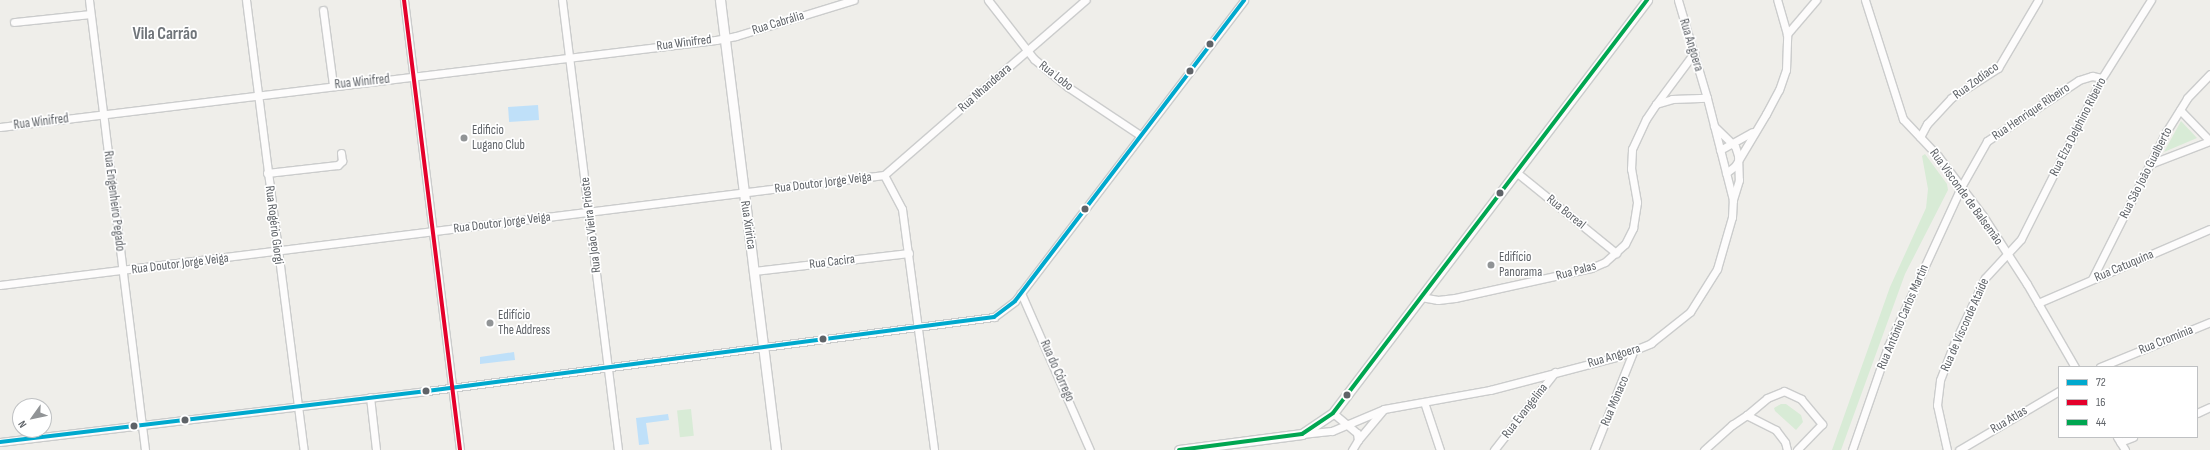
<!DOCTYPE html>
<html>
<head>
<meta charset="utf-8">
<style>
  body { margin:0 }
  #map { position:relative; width:2210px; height:450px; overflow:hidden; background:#efeeea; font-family:"Sofia Sans Condensed",sans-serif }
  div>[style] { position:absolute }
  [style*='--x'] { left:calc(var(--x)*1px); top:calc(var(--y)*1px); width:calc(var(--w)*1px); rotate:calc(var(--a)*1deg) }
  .green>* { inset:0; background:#d8ebd6; transform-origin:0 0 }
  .water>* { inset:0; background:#bfe0f9; transform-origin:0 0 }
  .roads { filter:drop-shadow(1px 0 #cbcccc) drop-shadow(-1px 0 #cbcccc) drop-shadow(0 1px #cbcccc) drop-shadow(0 -1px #cbcccc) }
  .minor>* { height:7px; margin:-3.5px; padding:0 3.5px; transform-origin:3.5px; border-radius:3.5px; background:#fdfcfc }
  .tertiary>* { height:9px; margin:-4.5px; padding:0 4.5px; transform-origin:4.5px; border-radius:4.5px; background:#fdfcfc }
  .bus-1>* { height:4px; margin:-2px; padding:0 2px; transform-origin:2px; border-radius:2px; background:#00a9ce }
  .bus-2>* { height:4px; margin:-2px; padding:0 2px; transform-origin:2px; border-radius:2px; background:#e4002b }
  .bus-3>* { height:4px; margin:-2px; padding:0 2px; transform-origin:2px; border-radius:2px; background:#00a651 }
  .dots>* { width:11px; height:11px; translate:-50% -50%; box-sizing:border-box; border:2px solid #fff; border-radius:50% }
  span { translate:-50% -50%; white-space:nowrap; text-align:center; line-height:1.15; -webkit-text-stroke:3.5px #fff; paint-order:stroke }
  .street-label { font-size:13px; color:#5f6368 }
  .poi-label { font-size:13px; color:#5f6368 }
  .left { translate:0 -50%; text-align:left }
  .district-label { font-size:17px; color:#70757a; font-weight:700 }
  .legend { position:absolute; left:2058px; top:366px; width:140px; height:72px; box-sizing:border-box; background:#fff; border:1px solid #bfc1c3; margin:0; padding:5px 7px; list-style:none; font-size:12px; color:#5f6368 }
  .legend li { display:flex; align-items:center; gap:8px; height:20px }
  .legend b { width:20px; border:1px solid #bfc1c3 }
  .north { position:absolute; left:12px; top:398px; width:40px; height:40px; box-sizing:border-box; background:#fff; border:1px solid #bfc1c3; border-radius:50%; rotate:237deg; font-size:11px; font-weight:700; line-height:16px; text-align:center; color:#5f6368 }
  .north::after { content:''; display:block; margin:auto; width:14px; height:18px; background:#919496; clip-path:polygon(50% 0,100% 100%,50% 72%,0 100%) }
</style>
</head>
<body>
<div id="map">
  <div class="green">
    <i style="clip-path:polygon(2181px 121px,2197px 138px,2164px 152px)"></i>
    <i style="clip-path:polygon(1925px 154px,1947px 184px,1948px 190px,1905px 274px,1841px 450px,1832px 450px,1890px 287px,1926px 208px,1928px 189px,1922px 156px)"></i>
    <i style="clip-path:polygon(1781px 404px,1786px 404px,1801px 415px,1803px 422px,1796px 430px,1775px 411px,1774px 408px)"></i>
    <i style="left:691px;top:409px;width:27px;height:14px;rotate:84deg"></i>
  </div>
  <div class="water">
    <i style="left:538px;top:105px;width:15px;height:30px;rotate:86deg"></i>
    <i style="clip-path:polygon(514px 352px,515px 360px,480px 364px,480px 357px)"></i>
    <i style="clip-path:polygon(668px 414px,669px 420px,646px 423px,649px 444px,639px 445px,636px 418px)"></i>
  </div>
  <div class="roads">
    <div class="minor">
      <i style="--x:89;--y:0;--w:453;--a:82.9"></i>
      <i style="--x:246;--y:0;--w:454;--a:82.7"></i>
      <i style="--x:404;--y:0;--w:453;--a:82.9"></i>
      <i style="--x:562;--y:0;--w:453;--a:82.9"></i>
      <i style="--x:988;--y:0;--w:75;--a:52.1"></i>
      <i style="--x:1034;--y:59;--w:44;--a:39.5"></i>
      <i style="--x:1068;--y:87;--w:87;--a:33.7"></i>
      <i style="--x:1865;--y:0;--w:125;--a:72.3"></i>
      <i style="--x:1903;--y:119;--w:51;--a:46.6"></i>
      <i style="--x:1938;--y:156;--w:75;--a:53.1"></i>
      <i style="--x:1983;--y:216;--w:81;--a:57.1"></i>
      <i style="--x:2027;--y:284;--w:96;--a:60"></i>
      <i style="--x:323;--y:10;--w:76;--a:82.4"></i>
      <i style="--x:14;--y:22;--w:76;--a:-6"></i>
      <i style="--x:1787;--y:34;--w:45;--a:-49.5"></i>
      <i style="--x:1656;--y:104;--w:64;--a:-53.3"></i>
      <i style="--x:2180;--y:110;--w:43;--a:45.9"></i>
      <i style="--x:1714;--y:126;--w:29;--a:44"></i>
      <i style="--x:1735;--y:146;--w:9;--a:72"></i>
      <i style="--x:1738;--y:155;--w:25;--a:88"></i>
      <i style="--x:1739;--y:180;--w:21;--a:107"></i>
      <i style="--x:0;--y:127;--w:721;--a:-6.93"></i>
      <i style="--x:716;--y:40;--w:20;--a:-11"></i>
      <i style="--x:736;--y:36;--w:123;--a:-17"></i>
      <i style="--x:1920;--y:137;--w:15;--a:-62"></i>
      <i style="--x:1927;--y:124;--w:35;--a:-47"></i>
      <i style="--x:1951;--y:98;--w:56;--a:-32.6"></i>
      <i style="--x:1998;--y:68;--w:79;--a:-59.5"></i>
      <i style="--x:1720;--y:150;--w:37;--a:-29"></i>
      <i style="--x:2150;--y:164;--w:64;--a:-21"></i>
      <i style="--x:1516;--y:172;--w:129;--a:39"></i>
      <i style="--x:267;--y:173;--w:71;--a:-6.4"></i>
      <i style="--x:338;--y:165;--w:6;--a:-45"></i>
      <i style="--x:342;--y:161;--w:8;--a:-97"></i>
      <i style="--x:1726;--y:173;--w:11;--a:-38"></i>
      <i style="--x:1735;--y:166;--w:61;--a:-59.2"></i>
      <i style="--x:1766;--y:114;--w:27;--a:-62"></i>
      <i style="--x:1779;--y:90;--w:21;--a:-71"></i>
      <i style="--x:1786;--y:70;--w:36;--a:-88"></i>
      <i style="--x:1787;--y:34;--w:35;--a:-106"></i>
      <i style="--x:884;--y:175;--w:38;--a:62"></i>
      <i style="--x:902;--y:209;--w:243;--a:82.4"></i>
      <i style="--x:754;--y:271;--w:156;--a:-6.6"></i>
      <i style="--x:2092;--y:279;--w:165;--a:-63.3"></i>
      <i style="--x:2166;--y:132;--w:40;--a:-58"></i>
      <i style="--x:2187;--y:98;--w:33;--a:-46"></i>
      <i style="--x:0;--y:285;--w:891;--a:-7.09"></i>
      <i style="--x:884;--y:175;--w:267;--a:-41"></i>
      <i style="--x:1021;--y:293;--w:171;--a:66.3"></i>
      <i style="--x:1421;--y:297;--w:17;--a:10"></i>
      <i style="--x:1438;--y:300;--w:17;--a:-7"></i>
      <i style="--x:1455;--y:298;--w:139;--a:-12.4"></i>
      <i style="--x:1591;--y:268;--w:15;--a:-23"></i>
      <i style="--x:1605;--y:262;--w:27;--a:-42"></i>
      <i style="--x:1625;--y:244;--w:18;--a:-63"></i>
      <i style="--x:1633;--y:228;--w:26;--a:-81"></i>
      <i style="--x:1637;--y:202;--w:34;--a:-100"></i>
      <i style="--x:1631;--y:169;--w:20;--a:-87"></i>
      <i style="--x:1632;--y:149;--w:33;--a:-65"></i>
      <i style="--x:1646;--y:119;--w:18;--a:-56"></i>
      <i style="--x:1656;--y:104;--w:17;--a:-17"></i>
      <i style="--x:1672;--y:99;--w:35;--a:-2"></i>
      <i style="--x:2038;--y:303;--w:187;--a:-23.3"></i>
      <i style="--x:2100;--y:367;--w:119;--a:-22.2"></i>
      <i style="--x:370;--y:397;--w:53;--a:83.5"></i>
      <i style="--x:1424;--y:402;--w:51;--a:71.6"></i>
      <i style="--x:1333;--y:413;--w:31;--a:40"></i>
      <i style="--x:1357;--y:433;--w:7;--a:82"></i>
      <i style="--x:1358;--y:440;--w:12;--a:121"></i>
      <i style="--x:2197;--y:413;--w:14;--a:-25"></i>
      <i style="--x:1302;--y:434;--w:30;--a:-6"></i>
      <i style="--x:1332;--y:431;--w:56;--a:-22.9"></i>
      <i style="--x:1384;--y:409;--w:108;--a:-10.2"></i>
      <i style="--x:1490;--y:390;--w:131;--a:-14.6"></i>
      <i style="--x:1617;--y:357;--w:37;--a:-22"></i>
      <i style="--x:1651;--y:343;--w:50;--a:-38.5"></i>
      <i style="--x:1690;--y:312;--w:51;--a:-57.9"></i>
      <i style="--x:1717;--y:269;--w:54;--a:-73.9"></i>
      <i style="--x:1732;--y:217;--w:17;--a:-87"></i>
      <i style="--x:1733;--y:200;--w:105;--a:-104.3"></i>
      <i style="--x:1707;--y:98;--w:102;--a:-106.5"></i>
      <i style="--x:2117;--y:437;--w:15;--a:58"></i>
      <i style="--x:1358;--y:440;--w:40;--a:-50"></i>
      <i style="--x:0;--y:442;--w:430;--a:-6.8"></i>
      <i style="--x:427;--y:391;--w:572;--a:-7.44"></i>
      <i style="--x:994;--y:317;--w:26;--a:-37"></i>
      <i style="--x:1015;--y:301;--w:378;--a:-52.7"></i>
      <i style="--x:2120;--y:442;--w:14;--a:-21"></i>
      <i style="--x:1494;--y:450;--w:99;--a:-52"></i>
      <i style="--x:1594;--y:450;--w:105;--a:-68.3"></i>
      <i style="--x:1704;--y:450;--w:38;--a:-42"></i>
      <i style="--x:1732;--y:425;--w:18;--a:-34"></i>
      <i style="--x:1787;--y:450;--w:8;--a:-104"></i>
      <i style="--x:1785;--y:442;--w:15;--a:-127"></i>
      <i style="--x:1776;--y:430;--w:33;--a:-153"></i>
      <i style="--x:1747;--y:415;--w:26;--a:-40"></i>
      <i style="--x:1767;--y:398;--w:18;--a:-22"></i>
      <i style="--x:1784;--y:391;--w:19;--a:25"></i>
      <i style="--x:1801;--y:399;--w:33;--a:50"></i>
      <i style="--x:1822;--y:424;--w:36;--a:134"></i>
      <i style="--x:1852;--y:450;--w:110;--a:-70.9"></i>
      <i style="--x:1888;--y:346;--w:175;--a:-65.3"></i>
      <i style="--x:1961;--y:187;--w:53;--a:-60.5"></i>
      <i style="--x:1987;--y:141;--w:110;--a:-33.5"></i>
      <i style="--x:2079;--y:80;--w:14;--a:-17"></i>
      <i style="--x:2092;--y:76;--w:10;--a:11"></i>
      <i style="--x:1947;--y:450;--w:46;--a:-102.5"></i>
      <i style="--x:1937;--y:405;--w:25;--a:-83"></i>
      <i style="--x:1940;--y:380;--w:34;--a:-69"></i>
      <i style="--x:1952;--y:348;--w:77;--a:-64.8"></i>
      <i style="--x:1985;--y:278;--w:53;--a:-47.3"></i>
      <i style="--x:2021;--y:239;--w:180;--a:-63.3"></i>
      <i style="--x:2102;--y:78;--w:92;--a:-57.9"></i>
      <i style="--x:1959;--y:450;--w:116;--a:-30.5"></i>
    </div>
    <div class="tertiary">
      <i style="--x:720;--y:0;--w:453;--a:82.9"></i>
      <i style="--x:1179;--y:450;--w:124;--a:-7.4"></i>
      <i style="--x:1302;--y:434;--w:37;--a:-34"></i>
      <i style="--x:1333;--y:413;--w:519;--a:-52.75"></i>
    </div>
  </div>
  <div class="bus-1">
    <i style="--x:0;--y:442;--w:430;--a:-6.8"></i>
    <i style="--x:427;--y:391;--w:572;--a:-7.44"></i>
    <i style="--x:994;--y:317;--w:26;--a:-37"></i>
    <i style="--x:1015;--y:301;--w:378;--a:-52.7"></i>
  </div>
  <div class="bus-2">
    <i style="--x:404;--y:0;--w:453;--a:82.9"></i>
  </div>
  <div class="bus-3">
    <i style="--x:1179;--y:450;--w:124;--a:-7.4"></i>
    <i style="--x:1302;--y:434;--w:37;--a:-34"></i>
    <i style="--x:1333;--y:413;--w:519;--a:-52.75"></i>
  </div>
  <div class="dots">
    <i style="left:1210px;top:44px;background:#5f6368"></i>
    <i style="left:1190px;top:71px;background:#5f6368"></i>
    <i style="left:464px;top:138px;background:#919496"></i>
    <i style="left:1500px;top:193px;background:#5f6368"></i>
    <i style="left:1085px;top:209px;background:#5f6368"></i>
    <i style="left:1491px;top:265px;background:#919496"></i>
    <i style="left:490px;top:323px;background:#919496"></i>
    <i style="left:823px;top:339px;background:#5f6368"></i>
    <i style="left:426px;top:391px;background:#5f6368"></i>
    <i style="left:1347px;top:395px;background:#5f6368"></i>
    <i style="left:185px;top:420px;background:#5f6368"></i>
    <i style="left:134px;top:426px;background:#5f6368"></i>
  </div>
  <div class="street-label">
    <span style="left:778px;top:23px;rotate:-17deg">Rua Cabrália</span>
    <span style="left:684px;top:43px;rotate:-7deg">Rua Winifred</span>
    <span style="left:1691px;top:45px;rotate:73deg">Rua Angoera</span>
    <span style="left:1056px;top:76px;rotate:38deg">Rua Lobo</span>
    <span style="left:1976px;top:81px;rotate:-36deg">Rua Zodíaco</span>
    <span style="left:362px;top:82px;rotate:-6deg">Rua Winifred</span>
    <span style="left:985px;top:88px;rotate:-41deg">Rua Nhandeara</span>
    <span style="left:2031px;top:112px;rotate:-34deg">Rua Henrique Ribeiro</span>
    <span style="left:41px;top:122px;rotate:-7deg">Rua Winifred</span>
    <span style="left:2078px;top:127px;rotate:-63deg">Rua Elza Delphino Ribeiro</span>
    <span style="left:2146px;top:173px;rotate:-63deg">Rua São João Gualberto</span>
    <span style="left:823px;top:183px;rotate:-7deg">Rua Doutor Jorge Veiga</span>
    <span style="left:1966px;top:197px;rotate:54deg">Rua Visconde de Balsemão</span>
    <span style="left:114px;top:201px;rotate:83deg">Rua Engenheiro Pegado</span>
    <span style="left:1566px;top:212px;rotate:39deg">Rua Boreal</span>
    <span style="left:502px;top:223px;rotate:-7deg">Rua Doutor Jorge Veiga</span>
    <span style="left:274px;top:225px;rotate:83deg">Rua Rogério Giorgi</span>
    <span style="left:591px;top:225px;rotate:-97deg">Rua João Vieira Prioste</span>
    <span style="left:748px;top:225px;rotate:82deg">Rua Xiririca</span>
    <span style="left:832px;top:262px;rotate:-7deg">Rua Cacira</span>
    <span style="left:180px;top:264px;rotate:-7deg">Rua Doutor Jorge Veiga</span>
    <span style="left:2124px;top:266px;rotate:-23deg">Rua Catuquina</span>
    <span style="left:1576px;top:271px;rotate:-15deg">Rua Palas</span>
    <span style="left:1903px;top:317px;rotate:-67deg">Rua Antônio Carlos Martin</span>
    <span style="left:1965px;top:325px;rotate:-66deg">Rua de Visconde Ataíde</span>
    <span style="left:2166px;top:340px;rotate:-22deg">Rua Cromínia</span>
    <span style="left:1614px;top:356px;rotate:-17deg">Rua Angoera</span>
    <span style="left:1057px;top:371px;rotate:66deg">Rua do Córrego</span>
    <span style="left:1615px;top:401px;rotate:-67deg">Rua Mônaco</span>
    <span style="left:1525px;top:411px;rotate:-52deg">Rua Evangelina</span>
    <span style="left:2009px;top:420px;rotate:-31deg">Rua Atlas</span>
  </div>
  <div class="poi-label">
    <span class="left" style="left:472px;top:138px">Edificio<br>Lugano Club</span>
    <span class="left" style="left:1499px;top:265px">Edifício<br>Panorama</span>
    <span class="left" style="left:498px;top:323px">Edifício<br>The Address</span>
  </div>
  <div class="district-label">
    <span style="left:165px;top:35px">Vila Carrão</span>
  </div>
  <ul class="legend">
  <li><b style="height:5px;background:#00a9ce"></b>72</li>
  <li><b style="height:5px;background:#e4002b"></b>16</li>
  <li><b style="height:5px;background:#00a651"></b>44</li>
  </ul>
  <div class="north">N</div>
</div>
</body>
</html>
